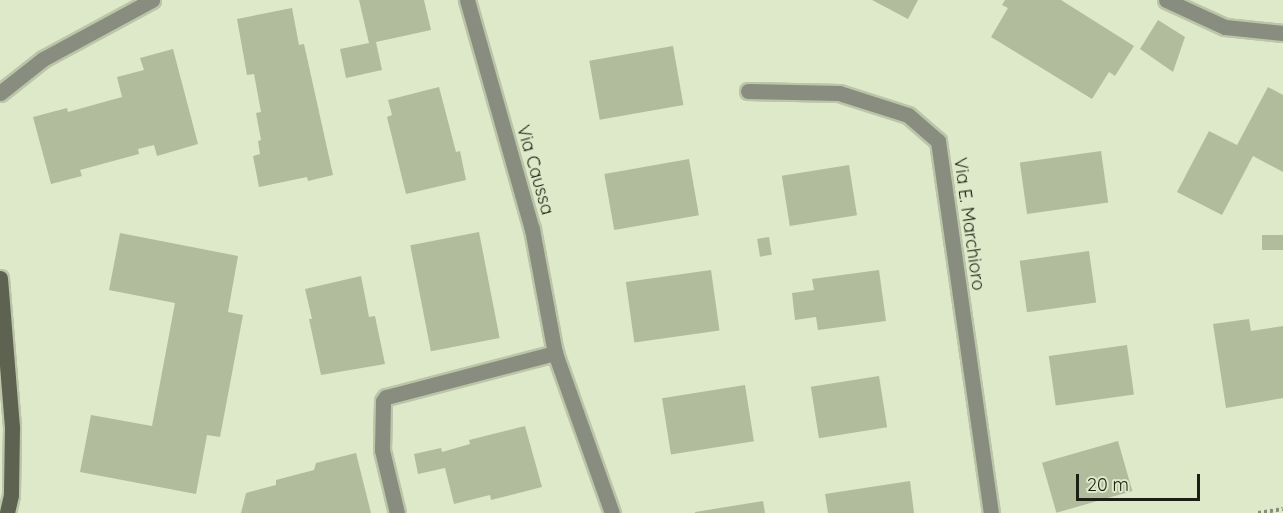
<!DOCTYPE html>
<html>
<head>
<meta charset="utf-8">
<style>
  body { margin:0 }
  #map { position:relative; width:1283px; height:513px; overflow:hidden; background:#dee9c9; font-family:Quicksand,sans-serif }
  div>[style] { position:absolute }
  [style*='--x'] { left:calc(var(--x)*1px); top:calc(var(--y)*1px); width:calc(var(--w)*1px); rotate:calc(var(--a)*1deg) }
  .building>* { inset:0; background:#b1bc9d; transform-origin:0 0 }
  .path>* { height:4px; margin-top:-2px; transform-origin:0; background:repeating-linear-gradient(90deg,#868e77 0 3px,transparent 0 6px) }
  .roads { filter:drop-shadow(2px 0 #bbc5a8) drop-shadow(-2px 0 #bbc5a8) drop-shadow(0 2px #bbc5a8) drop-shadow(0 -2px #bbc5a8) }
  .street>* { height:15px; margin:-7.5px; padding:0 7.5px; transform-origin:7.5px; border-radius:7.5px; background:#888d7f }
  .secondary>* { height:15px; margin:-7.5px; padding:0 7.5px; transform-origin:7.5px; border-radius:7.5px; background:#5d6350 }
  span { translate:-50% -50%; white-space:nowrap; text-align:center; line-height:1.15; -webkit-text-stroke:4.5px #dee9c9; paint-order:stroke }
  .street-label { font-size:18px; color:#1c2014 }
  .scale { position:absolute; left:1076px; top:474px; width:124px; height:27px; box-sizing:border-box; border:3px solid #1c2014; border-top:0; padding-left:8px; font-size:18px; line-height:21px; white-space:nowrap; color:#1c2014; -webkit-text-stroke:4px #dee9c9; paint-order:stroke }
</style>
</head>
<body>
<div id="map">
  <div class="building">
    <i style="clip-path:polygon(359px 0,424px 0,431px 30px,376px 42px,382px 70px,346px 78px,340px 49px,369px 43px)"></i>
    <i style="clip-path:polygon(872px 0,918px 0,908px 19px)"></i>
    <i style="clip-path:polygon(1005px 0,1061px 0,1134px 46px,1115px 76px,1109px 72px,1092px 99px,991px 37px,1008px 8px,1002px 5px)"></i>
    <i style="clip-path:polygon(292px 8px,299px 45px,304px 44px,333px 175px,308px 181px,307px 177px,259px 187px,253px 156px,260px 154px,258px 141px,261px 140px,256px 113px,261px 112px,254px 74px,247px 75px,237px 19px)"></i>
    <i style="clip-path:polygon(1158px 20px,1185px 37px,1173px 72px,1140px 49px)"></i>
    <i style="left:673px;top:46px;width:60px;height:85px;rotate:80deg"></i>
    <i style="clip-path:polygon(173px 49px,198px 144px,157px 156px,154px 145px,138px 149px,139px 154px,80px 170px,82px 176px,51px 184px,33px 117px,67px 108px,68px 112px,122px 97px,117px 77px,144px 70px,140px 58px)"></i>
    <i style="clip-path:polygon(439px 87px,456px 152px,460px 151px,466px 180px,406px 194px,387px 117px,392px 115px,388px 100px)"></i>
    <i style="clip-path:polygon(1268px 87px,1283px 95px,1283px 172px,1253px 156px,1222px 215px,1177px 192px,1209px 131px,1237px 145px)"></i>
    <i style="left:1101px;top:151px;width:52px;height:82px;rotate:82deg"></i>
    <i style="left:689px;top:159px;width:57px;height:86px;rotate:80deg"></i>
    <i style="left:849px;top:165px;width:51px;height:68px;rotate:81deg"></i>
    <i style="left:479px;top:232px;width:108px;height:70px;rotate:79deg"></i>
    <i style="clip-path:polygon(120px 233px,238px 256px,228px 312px,243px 315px,220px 437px,207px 435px,196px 494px,80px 472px,91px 415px,152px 426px,175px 303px,109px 290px)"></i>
    <i style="left:1283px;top:235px;width:15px;height:21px;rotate:90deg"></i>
    <i style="left:769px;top:237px;width:18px;height:12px;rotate:81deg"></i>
    <i style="left:1089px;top:251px;width:52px;height:70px;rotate:82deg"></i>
    <i style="left:711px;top:270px;width:61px;height:86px;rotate:82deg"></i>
    <i style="clip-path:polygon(879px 270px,886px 321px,818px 330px,816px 317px,795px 320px,792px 293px,814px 290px,812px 279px)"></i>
    <i style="clip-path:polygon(361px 276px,369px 317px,375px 316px,385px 364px,321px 375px,309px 319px,312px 319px,305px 289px)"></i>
    <i style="clip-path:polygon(1249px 319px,1251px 331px,1283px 326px,1283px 398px,1226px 408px,1213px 324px)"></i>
    <i style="left:1127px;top:345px;width:50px;height:79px;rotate:82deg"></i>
    <i style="left:879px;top:376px;width:52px;height:69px;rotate:81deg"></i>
    <i style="left:745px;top:385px;width:57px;height:84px;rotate:81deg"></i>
    <i style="clip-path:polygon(525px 426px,542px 487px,491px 500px,490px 495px,454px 504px,445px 468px,418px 474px,414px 454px,441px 448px,442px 452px,470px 444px,469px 440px)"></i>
    <i style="left:1118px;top:441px;width:52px;height:79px;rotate:74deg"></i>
    <i style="clip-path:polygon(356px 453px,371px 513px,241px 513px,246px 493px,276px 485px,276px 480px,314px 470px,316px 463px)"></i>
    <i style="clip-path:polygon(910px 481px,914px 513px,828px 513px,825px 494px)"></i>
    <i style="clip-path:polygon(763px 501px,765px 513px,695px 513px,695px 512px)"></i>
  </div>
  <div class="path">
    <i style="--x:1258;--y:513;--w:25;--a:-9"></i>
  </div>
  <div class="roads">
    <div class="street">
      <i style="--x:467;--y:0;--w:238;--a:74.2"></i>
      <i style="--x:532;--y:229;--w:126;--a:79.5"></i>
      <i style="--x:555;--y:353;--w:170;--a:70.4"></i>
      <i style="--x:1166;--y:0;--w:65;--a:24.6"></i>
      <i style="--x:1225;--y:27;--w:58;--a:5.9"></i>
      <i style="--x:748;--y:91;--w:91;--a:1.3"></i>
      <i style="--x:839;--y:93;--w:72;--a:17.7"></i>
      <i style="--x:908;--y:115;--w:40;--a:41"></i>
      <i style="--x:938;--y:141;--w:376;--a:81.9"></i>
      <i style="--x:0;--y:93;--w:55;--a:-38.3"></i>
      <i style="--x:43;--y:59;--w:124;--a:-28.4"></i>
      <i style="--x:397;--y:513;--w:65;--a:-103.4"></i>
      <i style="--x:382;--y:450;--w:49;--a:-88.8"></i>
      <i style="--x:383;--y:401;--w:5;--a:-53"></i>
      <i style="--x:386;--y:397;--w:175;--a:-14.6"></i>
    </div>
    <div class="secondary">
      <i style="--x:0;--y:278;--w:150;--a:85.4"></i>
      <i style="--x:12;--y:428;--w:67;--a:90.9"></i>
      <i style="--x:11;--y:495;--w:18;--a:103"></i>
    </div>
  </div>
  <div class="street-label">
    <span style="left:535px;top:170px;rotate:74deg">Via Caussa</span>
    <span style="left:969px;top:224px;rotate:82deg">Via E. Marchioro</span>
  </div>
  <div class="scale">20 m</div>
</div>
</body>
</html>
